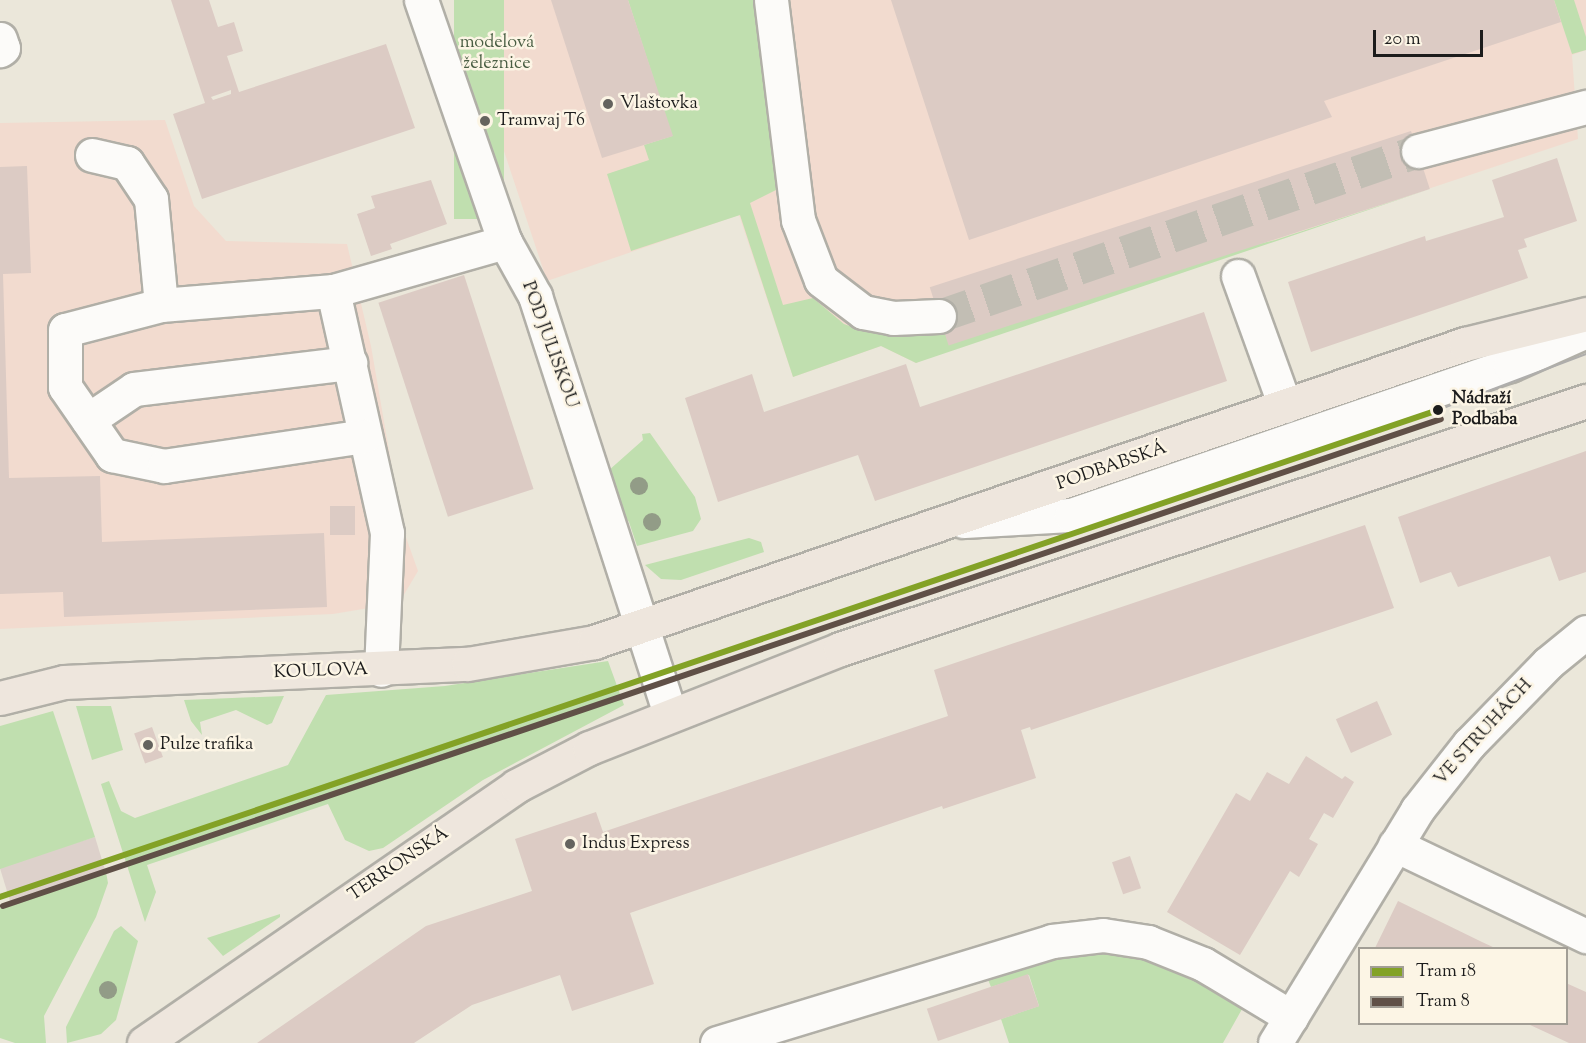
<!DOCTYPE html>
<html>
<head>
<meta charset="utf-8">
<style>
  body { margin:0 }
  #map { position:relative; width:1586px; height:1043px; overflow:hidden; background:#ebe7da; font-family:"Sorts Mill Goudy",serif }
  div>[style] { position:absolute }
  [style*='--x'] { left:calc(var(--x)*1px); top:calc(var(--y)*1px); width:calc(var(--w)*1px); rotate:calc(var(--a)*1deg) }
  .built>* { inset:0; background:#f2dbcf }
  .industrial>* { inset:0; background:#ddd1cb; transform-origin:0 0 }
  .green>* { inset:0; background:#c0dfaf; transform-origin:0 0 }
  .building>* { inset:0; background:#dccbc4; transform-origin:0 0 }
  .minor-tunnel>* { height:33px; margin-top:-16.5px; transform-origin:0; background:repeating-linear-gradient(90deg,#c2beb4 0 33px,transparent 0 49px) }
  .roads { filter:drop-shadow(2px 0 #b1afa7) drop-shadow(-2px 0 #b1afa7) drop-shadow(0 2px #b1afa7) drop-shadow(0 -2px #b1afa7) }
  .minor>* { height:33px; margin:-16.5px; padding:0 16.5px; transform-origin:16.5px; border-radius:16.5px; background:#fcfbf9 }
  .major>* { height:33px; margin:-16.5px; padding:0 16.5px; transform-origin:16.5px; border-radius:16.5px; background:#eee6dd }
  .tram>* { height:1.5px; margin:-0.75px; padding:0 0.75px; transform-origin:0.75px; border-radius:0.75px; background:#afaeac }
  .tram-1>* { height:6px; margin:-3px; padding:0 3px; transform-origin:3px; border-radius:3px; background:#83a226 }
  .tram-2>* { height:6px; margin:-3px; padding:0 3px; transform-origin:3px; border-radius:3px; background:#605047 }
  .trees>* { width:18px; height:18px; margin:-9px; border-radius:50%; background:#929c87 }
  .dots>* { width:16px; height:16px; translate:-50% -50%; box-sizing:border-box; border:3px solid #fcf5e5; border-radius:50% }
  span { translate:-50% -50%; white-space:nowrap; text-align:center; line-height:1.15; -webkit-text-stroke:5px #fcf5e5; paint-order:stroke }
  .park-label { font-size:18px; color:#495e43 }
  .poi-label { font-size:18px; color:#1c1c1c }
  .left { translate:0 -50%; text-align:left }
  .street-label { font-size:18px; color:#1c1c1c }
  .stop-label { font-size:18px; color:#1c1c1c; font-weight:700 }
  .legend { position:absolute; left:1358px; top:947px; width:210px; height:78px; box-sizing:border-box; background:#fcf5e5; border:2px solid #a29e95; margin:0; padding:8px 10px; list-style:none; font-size:18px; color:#1c1c1c }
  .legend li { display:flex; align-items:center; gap:12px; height:30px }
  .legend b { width:30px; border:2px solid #a29e95 }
  .scale { position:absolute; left:1373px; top:30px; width:110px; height:27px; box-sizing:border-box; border:3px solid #1c1c1c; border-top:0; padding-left:8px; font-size:18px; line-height:21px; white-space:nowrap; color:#1c1c1c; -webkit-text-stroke:4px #fcf5e5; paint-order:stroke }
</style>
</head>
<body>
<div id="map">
  <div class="built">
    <i style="clip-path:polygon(454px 0,1586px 0,1586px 50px,1572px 55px,1578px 139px,949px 349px,916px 363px,881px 346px,793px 377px,739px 215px,547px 281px)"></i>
    <i style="clip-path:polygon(165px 120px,194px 206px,226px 241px,347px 244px,371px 346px,402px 526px,418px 571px,399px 603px,333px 614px,0 629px,0 123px)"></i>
  </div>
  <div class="industrial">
    <i style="left:95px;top:837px;width:37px;height:100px;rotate:73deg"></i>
  </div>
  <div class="green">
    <i style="left:454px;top:0;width:50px;height:219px"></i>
    <i style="clip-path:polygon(628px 0,760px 0,778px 189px,750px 203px,783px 305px,813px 298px,844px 324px,861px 330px,891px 334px,1275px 240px,1430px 189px,916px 363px,881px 346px,793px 377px,740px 215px,631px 251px,607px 174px,649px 160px,644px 145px,672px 136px)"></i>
    <i style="clip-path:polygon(1554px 0,1574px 0,1586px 37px,1586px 50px,1572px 54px)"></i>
    <i style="clip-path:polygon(650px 433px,695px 497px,701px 519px,693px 531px,637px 546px,629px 522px,619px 509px,608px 471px,643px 440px,642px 434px)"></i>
    <i style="clip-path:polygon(749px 538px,761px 542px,764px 552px,681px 580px,661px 579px,645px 565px)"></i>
    <i style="clip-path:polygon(608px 661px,624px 705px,483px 780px,383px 848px,369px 851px,345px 840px,328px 804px,147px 865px,156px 892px,145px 922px,101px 784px,109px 781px,121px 811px,135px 818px,288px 765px,326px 695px,445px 686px)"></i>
    <i style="clip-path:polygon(284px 696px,272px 723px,267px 725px,236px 710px,200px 722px,202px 735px,191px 721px,184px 700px)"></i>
    <i style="clip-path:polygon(76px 706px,111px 706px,123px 750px,92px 760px)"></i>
    <i style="clip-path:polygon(53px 711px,95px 837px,0 869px,0 726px)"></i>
    <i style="clip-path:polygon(106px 872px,108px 883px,96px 917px,44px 1016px,46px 1043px,15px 1043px,0 1038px,0 908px)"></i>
    <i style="clip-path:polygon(280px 914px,280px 917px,223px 956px,207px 938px)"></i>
    <i style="clip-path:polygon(121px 926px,138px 941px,116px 1020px,101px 1034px,67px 1043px,66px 1027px,114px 931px)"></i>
    <i style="clip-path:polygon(1128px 948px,1246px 1002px,1223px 1043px,1009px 1043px,1001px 1019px,1039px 1006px,1029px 975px,991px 987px,985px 972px,1046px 952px)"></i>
  </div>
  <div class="building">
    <i style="clip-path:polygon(evenodd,171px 0,209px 0,218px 27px,234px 22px,243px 51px,227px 56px,239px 92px,386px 44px,415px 128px,202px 199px,173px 114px,205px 103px,171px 0,231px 90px,231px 94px,213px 100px,211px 97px,231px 90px)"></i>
    <i style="clip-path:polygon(551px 0,628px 0,673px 136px,602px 158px)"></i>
    <i style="clip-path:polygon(891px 0,1554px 0,1561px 22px,1324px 101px,1332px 117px,969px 240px)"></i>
    <i style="left:1411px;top:131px;width:61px;height:506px;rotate:72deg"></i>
    <i style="clip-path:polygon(1557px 158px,1577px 221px,1524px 239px,1527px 247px,1518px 250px,1528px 278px,1311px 352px,1288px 282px,1425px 236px,1426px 241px,1504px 217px,1492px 180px)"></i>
    <i style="clip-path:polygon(27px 166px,31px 273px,3px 274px,9px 478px,100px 476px,102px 542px,324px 533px,327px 607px,64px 617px,63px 592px,0 594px,0 167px)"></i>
    <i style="clip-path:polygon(431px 180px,447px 224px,390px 244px,392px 249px,371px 256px,357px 214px,375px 208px,371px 196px)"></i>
    <i style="left:464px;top:275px;width:225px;height:90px;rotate:72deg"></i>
    <i style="clip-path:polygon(1204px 312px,1227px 381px,875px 501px,858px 455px,718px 502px,685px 398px,752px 374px,764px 412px,906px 364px,920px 407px)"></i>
    <i style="clip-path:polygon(1586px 451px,1586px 572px,1559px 581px,1550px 556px,1458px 587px,1451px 572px,1420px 583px,1398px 517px)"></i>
    <i style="left:330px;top:506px;width:25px;height:29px"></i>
    <i style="clip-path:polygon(1365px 525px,1394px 608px,1031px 730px,1030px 727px,1021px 730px,1036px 778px,943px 809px,942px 806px,630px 913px,654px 984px,572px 1011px,560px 975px,472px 1005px,414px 1043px,257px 1043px,426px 926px,532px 891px,515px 839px,596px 812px,603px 832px,948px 716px,934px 670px)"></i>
    <i style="left:1377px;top:701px;width:37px;height:45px;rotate:66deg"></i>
    <i style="left:152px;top:727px;width:32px;height:19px;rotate:70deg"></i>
    <i style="clip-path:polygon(1306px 756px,1342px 779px,1345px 776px,1354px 782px,1333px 818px,1324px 813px,1309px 839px,1318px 844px,1299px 877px,1290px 871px,1240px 955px,1167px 912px,1236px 793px,1250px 801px,1267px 772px,1289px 784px)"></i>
    <i style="left:1130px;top:856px;width:34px;height:19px;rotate:71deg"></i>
    <i style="clip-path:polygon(1398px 901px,1482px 942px,1495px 948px,1375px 948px)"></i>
    <i style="left:1028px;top:974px;width:34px;height:107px;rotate:71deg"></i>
    <i style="clip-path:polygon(1566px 983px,1586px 992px,1586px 1043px,1569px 1043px,1528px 1024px,1566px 1024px)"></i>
  </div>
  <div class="minor-tunnel">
    <i style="--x:939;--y:316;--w:507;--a:-19.01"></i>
  </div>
  <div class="roads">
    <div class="minor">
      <i style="--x:421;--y:0;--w:256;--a:70.9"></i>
      <i style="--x:505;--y:242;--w:62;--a:60.9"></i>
      <i style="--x:535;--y:296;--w:439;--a:72.1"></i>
      <i style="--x:771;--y:0;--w:222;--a:83"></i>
      <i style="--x:798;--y:220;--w:64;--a:69"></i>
      <i style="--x:821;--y:280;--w:53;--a:37.3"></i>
      <i style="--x:863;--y:312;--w:31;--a:11"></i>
      <i style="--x:893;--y:318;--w:46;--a:-2.5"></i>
      <i style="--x:0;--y:39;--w:9;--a:72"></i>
      <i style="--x:3;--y:48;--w:4;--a:146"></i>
      <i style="--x:1418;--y:151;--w:174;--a:-14.7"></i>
      <i style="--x:92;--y:155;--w:36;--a:13"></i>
      <i style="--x:127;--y:163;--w:43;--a:56.3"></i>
      <i style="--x:151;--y:199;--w:106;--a:84.6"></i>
      <i style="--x:161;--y:305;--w:173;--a:-4.7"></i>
      <i style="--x:333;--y:291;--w:179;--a:-15.9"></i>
      <i style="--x:1238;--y:276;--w:138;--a:70.1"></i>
      <i style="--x:333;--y:291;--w:248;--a:77.4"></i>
      <i style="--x:387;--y:533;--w:137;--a:92.5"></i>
      <i style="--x:161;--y:305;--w:99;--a:165.4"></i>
      <i style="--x:65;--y:330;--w:57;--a:90"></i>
      <i style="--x:65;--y:387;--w:83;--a:55.3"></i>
      <i style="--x:112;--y:455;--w:53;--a:11.9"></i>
      <i style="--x:164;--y:466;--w:203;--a:-8.5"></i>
      <i style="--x:88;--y:420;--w:55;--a:-34"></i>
      <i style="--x:134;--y:389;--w:218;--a:-6.9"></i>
      <i style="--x:963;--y:521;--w:108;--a:-3.2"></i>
      <i style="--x:1071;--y:515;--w:464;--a:-18.9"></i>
      <i style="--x:1510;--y:365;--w:83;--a:-24.1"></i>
      <i style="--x:1395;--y:845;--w:212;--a:25.5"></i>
      <i style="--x:717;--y:1043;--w:350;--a:-16.9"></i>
      <i style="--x:1052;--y:941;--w:51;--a:-6.7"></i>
      <i style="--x:1103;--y:935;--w:46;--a:8.8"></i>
      <i style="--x:1148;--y:942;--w:59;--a:21.8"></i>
      <i style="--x:1203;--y:964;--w:103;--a:31.1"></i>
      <i style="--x:1275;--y:1043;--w:273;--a:-58.6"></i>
      <i style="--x:1417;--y:810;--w:84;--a:-51.8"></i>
      <i style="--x:1469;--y:744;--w:113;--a:-45.7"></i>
      <i style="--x:1548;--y:663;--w:49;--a:-39.2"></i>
    </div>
    <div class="major">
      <i style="--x:0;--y:698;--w:66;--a:-14"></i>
      <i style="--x:64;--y:682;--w:404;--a:-2.6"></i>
      <i style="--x:468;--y:664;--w:128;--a:-9.9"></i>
      <i style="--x:594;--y:642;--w:921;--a:-18.89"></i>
      <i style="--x:1465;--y:344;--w:125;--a:-13.9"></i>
      <i style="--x:144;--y:1043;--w:452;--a:-34.6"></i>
      <i style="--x:516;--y:786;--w:82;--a:-27.5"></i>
      <i style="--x:589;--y:748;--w:270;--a:-21.5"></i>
      <i style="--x:840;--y:649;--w:786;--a:-18.39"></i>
    </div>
  </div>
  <div class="tram">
    <i style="--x:1438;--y:410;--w:158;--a:-20.7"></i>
  </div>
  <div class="tram-1">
    <i style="--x:0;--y:897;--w:1518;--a:-18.71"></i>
  </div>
  <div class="tram-2">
    <i style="--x:3;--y:906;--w:1518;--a:-18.71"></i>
  </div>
  <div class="trees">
    <i style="left:639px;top:486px"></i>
    <i style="left:652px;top:522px"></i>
    <i style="left:108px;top:990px"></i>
  </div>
  <div class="dots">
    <i style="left:608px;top:104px;background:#64635e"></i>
    <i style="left:485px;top:121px;background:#64635e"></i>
    <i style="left:1438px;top:410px;background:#1c1c1c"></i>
    <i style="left:148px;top:745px;background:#64635e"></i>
    <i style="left:570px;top:844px;background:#64635e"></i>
  </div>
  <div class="park-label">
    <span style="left:497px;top:54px">modelová<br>železnice</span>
  </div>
  <div class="poi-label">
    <span class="left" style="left:620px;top:104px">Vlaštovka</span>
    <span class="left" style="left:497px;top:121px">Tramvaj T6</span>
    <span class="left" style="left:160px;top:745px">Pulze trafika</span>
    <span class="left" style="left:582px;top:844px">Indus Express</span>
  </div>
  <div class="street-label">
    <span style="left:549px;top:345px;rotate:70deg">POD JULISKOU</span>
    <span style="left:1112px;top:467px;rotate:-19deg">PODBABSKÁ</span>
    <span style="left:321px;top:672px;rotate:-2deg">KOULOVA</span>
    <span style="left:1484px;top:733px;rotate:-48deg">VE STRUHÁCH</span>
    <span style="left:399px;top:865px;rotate:-34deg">TERRONSKÁ</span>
  </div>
  <div class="stop-label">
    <span class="left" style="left:1452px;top:410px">Nádraží<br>Podbaba</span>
  </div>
  <ul class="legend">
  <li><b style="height:8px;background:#83a226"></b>Tram 18</li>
  <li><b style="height:8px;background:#605047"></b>Tram 8</li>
  </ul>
  <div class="scale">20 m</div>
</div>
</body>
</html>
